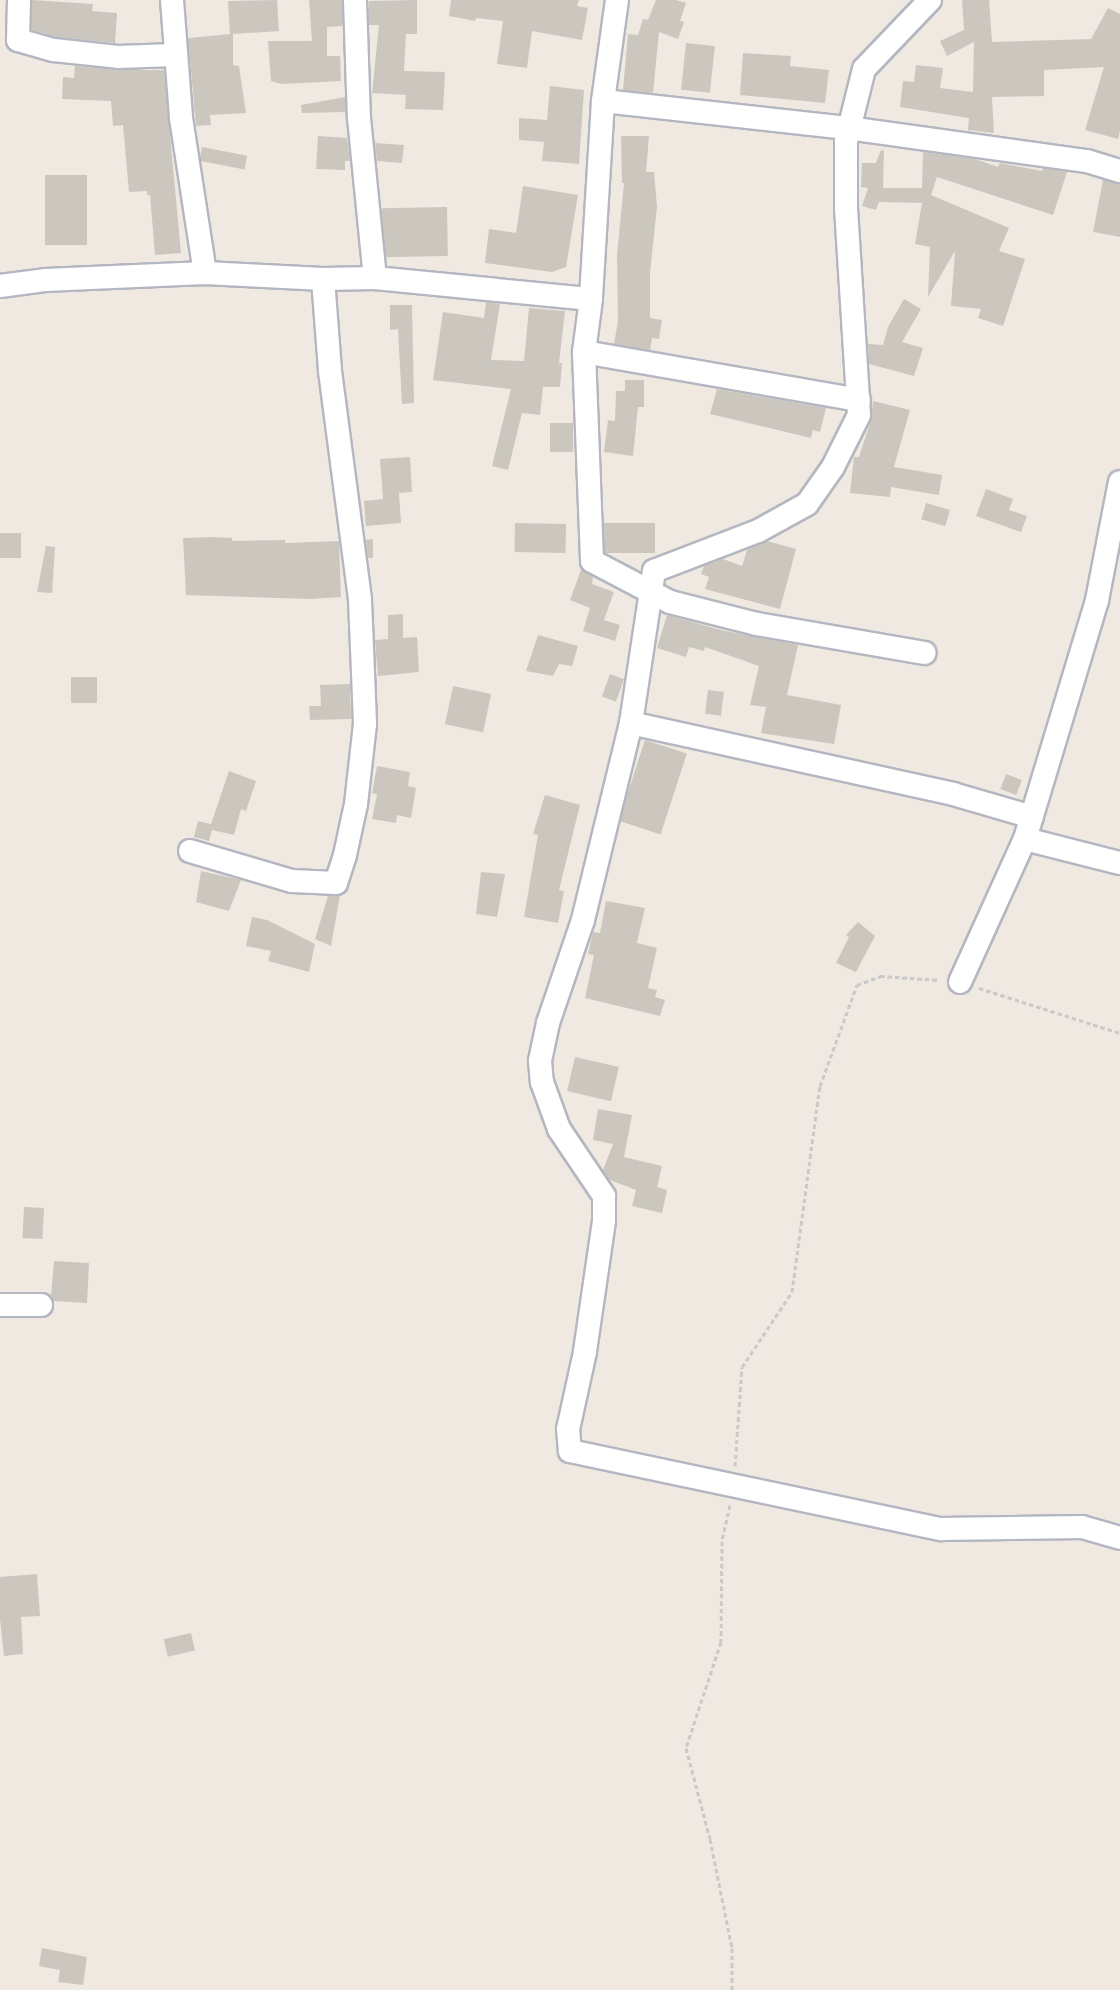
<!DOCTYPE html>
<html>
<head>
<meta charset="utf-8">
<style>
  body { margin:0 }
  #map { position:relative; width:1120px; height:1990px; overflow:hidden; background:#efe9e1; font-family:"Source Sans 3",sans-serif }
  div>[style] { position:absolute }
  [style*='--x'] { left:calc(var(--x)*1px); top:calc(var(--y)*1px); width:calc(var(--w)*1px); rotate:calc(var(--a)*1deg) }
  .building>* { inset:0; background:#cbc7bf; transform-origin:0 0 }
  .path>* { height:3px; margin-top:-1.5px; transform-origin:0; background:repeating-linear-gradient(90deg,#c9c9c9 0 4.5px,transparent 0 7.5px) }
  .roads { filter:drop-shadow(2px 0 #b4b7c1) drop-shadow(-2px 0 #b4b7c1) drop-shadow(0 2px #b4b7c1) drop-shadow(0 -2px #b4b7c1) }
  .street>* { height:22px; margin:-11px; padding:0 11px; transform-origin:11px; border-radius:11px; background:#fff }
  span { translate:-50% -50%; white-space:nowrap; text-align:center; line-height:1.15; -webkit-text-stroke:6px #fff; paint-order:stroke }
</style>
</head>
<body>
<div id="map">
  <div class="building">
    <i style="clip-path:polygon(32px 0,93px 4px,92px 11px,117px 13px,115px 43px,57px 37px,32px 30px)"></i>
    <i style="clip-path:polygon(277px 0,279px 31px,233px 34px,233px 65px,239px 66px,246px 113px,210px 115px,211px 125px,196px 126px,188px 38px,230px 34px,228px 1px)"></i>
    <i style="clip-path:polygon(309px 0,342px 0,342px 26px,327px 27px,327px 56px,340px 56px,341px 81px,281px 84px,271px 81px,268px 41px,312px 41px)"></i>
    <i style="clip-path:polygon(417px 0,417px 34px,406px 34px,404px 71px,445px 72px,443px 110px,405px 109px,406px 95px,372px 93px,379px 25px,369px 25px,369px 1px)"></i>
    <i style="clip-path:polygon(451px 0,579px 0,577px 6px,588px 8px,582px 40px,532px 31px,527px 68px,497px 64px,503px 21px,476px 18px,475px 21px,449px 16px)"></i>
    <i style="clip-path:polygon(656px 0,676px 0,686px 3px,680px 21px,684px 22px,678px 39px,659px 32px,653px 93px,623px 90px,628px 34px,638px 35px,643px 19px,648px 20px)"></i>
    <i style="clip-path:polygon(962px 0,989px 0,992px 42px,1091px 39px,1108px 8px,1120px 14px,1120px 131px,1118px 139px,1085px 130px,1104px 67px,1044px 70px,1044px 96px,992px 97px,994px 133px,968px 130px,969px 118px,900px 107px,903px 81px,914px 82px,916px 65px,943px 68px,940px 88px,973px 92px,974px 42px,947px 56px,940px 41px,964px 30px)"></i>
    <i style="left:686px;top:43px;width:29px;height:47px;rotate:6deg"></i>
    <i style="clip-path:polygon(743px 53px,791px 56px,790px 66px,829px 70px,825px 103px,740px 95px)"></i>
    <i style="clip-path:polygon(75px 66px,117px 70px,164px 70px,181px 253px,155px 255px,150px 195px,147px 195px,147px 191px,129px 192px,123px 125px,113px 126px,111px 101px,62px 99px,63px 77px,74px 78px)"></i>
    <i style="clip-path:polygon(550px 86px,584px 90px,579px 164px,542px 161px,544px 142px,519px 140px,519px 118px,547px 120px)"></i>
    <i style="clip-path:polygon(345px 97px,345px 112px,302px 113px,301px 105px)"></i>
    <i style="clip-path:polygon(318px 136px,347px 138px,350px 161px,345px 161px,345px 170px,316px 169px)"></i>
    <i style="clip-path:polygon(621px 136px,649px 136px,646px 172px,654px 172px,657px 207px,650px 273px,650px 318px,662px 320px,659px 339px,652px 338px,650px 350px,614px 344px,618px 321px,617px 255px,624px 183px,622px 183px)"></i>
    <i style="clip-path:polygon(375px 143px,404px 145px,402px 163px,377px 161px)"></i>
    <i style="left:202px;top:147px;width:46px;height:14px;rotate:11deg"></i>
    <i style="clip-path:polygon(881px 150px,884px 151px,883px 188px,922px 188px,923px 152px,975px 159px,998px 167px,1000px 163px,1042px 171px,1043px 168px,1067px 172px,1053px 215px,937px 177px,931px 195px,1009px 228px,999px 251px,1025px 259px,1003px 326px,978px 318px,981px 309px,951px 306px,955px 251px,928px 297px,930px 247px,915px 244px,922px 203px,879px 202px,876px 210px,862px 206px,868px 188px,861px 187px,862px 163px,876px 163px)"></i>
    <i style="left:87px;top:175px;width:70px;height:42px;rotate:90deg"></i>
    <i style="clip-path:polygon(1103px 180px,1120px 184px,1120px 237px,1093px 232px)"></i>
    <i style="clip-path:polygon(523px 186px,578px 195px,566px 267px,552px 272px,485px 263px,489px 229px,516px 233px)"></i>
    <i style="left:447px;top:207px;width:49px;height:65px;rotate:89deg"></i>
    <i style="clip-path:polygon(904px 299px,921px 309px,902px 342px,923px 348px,914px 376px,869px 364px,868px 344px,883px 345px,888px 327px)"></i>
    <i style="clip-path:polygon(486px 302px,500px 304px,491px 360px,524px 361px,529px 308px,565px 311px,559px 363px,562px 363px,560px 387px,543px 387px,540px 415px,522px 413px,508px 470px,492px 466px,511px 389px,433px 380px,443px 312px,484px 318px)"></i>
    <i style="clip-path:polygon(390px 305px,412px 305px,414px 403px,402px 404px,398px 329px,390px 330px)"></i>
    <i style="clip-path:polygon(625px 380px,644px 380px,644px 407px,638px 407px,633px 456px,604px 452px,608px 420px,615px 421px,616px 391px,625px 391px)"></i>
    <i style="clip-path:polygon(717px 389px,826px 408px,820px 432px,813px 430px,811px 438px,710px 414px)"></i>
    <i style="clip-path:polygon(873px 401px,910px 410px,894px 467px,942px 475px,939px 495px,891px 487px,890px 497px,850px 493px,854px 457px,859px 457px,871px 420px)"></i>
    <i style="left:550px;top:423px;width:23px;height:29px"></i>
    <i style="clip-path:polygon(410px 457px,412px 492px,399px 493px,401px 523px,366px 526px,364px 501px,383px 499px,380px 459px)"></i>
    <i style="clip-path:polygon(986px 489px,1013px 499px,1009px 510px,1027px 516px,1021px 532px,976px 516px)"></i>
    <i style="left:926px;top:503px;width:25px;height:17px;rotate:16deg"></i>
    <i style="left:515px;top:523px;width:51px;height:29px;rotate:1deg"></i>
    <i style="left:604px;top:523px;width:51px;height:30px"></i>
    <i style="left:0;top:533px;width:21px;height:25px"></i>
    <i style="clip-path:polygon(213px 537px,232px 538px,232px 541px,285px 540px,285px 543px,339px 541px,341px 597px,311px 599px,186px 595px,183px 538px)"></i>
    <i style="clip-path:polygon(373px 539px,373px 558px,368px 558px,366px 540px)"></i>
    <i style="clip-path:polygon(767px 541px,796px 549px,780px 609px,705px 589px,709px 577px,701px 574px,704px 566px,723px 559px,742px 566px,747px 550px)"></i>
    <i style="clip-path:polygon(46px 546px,55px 547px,52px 593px,37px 592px)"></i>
    <i style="clip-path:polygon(581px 570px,593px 577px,592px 584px,614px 592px,604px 620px,620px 625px,615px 641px,583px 631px,590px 608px,570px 600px)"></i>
    <i style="clip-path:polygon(403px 614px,403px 638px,417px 637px,419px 672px,378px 676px,375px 640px,388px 639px,388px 615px)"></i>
    <i style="clip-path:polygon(667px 615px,721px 630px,798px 645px,787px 695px,841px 705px,834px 744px,761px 733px,766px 707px,750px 705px,759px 666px,705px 647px,704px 651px,689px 647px,686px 657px,657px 648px)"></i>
    <i style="clip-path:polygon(538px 635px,578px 646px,572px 666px,559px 664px,553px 676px,526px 671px)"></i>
    <i style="left:610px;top:674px;width:15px;height:24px;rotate:20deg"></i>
    <i style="left:71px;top:677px;width:26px;height:26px"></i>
    <i style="clip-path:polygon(350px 684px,351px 719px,310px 720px,309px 706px,321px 706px,320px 685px)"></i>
    <i style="left:453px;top:686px;width:39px;height:39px;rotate:12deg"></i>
    <i style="left:708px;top:690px;width:16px;height:24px;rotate:7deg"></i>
    <i style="left:645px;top:740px;width:44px;height:85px;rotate:18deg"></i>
    <i style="clip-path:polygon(377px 766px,410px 772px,408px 786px,416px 788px,411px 818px,397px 815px,396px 823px,372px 819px,377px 794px,372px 793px)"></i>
    <i style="clip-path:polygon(229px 771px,256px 781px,246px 811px,241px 809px,234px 835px,212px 830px,209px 841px,194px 837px,198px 821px,211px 824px)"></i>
    <i style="left:1006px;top:774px;width:17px;height:16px;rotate:21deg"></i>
    <i style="clip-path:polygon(545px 795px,580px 805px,559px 890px,564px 891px,558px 923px,524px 917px,538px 835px,533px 834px)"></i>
    <i style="clip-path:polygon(201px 871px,241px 880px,229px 911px,196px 902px)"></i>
    <i style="clip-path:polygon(481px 872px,505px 874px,497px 917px,476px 914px)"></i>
    <i style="clip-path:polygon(340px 895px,331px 946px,315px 939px,328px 896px)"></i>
    <i style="clip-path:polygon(606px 901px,645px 908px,637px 943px,657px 948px,648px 988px,657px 990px,655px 997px,665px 1000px,660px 1016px,585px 998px,594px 955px,588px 954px,593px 932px,600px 933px)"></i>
    <i style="clip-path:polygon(252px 917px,267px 920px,315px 944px,309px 972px,268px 961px,271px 951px,246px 946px)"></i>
    <i style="clip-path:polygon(858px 922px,875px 936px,856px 972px,836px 963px,849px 937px,846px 935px)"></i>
    <i style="left:575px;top:1057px;width:45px;height:35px;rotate:13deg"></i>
    <i style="clip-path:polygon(598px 1109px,632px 1115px,624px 1157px,662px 1166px,657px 1187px,667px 1190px,662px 1213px,632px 1206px,636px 1190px,610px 1180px,603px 1170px,613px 1144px,593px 1140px)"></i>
    <i style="left:24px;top:1207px;width:20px;height:31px;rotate:3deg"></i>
    <i style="clip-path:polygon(54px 1261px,89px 1263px,87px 1303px,54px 1301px,51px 1297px)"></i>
    <i style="clip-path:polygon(37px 1574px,40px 1616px,21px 1617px,23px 1654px,4px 1656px,0 1619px,0 1577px)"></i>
    <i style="left:191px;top:1633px;width:18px;height:28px;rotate:77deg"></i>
    <i style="clip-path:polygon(42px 1948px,87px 1957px,83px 1985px,58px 1982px,60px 1970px,39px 1966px)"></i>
  </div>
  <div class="path">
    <i style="--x:979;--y:988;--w:148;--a:17.7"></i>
    <i style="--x:735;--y:1466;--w:99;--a:-86"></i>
    <i style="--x:742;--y:1367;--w:90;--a:-56.3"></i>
    <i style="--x:792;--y:1292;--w:208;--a:-82.3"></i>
    <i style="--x:820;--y:1086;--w:108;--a:-69.9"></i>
    <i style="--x:857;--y:985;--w:25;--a:-21"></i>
    <i style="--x:880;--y:976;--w:60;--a:3.8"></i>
    <i style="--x:730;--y:1505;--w:37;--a:103"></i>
    <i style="--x:722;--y:1541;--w:101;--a:90.6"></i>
    <i style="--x:721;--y:1642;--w:112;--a:108.3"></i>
    <i style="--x:686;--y:1748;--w:94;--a:75.2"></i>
    <i style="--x:710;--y:1839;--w:111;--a:78.6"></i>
    <i style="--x:732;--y:1948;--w:42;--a:90"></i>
  </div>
  <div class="roads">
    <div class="street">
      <i style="--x:19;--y:0;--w:40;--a:91.4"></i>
      <i style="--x:18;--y:40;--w:37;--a:16"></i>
      <i style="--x:54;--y:50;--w:64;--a:6.2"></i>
      <i style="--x:118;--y:57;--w:56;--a:-2"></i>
      <i style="--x:172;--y:0;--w:118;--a:85.6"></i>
      <i style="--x:181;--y:118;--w:157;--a:81.2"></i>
      <i style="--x:355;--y:0;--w:118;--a:88.1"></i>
      <i style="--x:359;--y:118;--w:161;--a:84.3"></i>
      <i style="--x:617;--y:0;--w:102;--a:97.9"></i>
      <i style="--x:603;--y:101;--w:198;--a:93.5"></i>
      <i style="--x:591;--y:299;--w:53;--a:97.5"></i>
      <i style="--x:584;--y:352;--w:209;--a:87.8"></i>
      <i style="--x:592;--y:561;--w:88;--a:27.7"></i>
      <i style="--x:670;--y:602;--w:90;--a:14.2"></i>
      <i style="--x:757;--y:624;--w:170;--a:9.8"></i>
      <i style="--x:930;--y:0;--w:95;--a:133.7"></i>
      <i style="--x:864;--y:69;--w:74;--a:104"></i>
      <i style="--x:846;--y:141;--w:67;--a:90"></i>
      <i style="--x:846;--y:208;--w:207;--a:86.4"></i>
      <i style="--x:859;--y:415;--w:58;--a:116.6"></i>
      <i style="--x:833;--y:467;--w:45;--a:125.1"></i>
      <i style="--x:807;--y:504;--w:56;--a:151.1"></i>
      <i style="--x:758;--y:531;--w:111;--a:159"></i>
      <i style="--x:654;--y:571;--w:154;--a:98.6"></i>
      <i style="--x:631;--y:723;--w:203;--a:103.7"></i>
      <i style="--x:583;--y:920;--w:109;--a:108.8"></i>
      <i style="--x:548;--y:1023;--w:39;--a:102"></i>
      <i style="--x:540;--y:1061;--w:21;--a:85"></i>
      <i style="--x:542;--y:1082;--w:50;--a:70.1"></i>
      <i style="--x:559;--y:1129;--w:81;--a:56.1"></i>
      <i style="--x:604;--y:1196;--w:25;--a:90"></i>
      <i style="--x:604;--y:1221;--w:132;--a:98.3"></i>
      <i style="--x:585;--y:1352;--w:79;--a:102.4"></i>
      <i style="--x:568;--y:1429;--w:22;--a:85"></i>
      <i style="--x:570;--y:1451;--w:379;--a:11.9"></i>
      <i style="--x:941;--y:1529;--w:141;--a:-0.8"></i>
      <i style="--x:1082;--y:1527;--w:40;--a:16"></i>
      <i style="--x:603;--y:101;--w:246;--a:6.3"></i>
      <i style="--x:848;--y:128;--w:241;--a:7.9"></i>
      <i style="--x:1087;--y:161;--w:34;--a:17"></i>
      <i style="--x:0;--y:286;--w:45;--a:-7.6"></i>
      <i style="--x:45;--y:280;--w:160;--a:-2.5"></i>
      <i style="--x:205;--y:273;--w:118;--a:2.9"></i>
      <i style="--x:323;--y:279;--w:52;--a:-1.1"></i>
      <i style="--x:375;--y:278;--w:217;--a:5.6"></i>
      <i style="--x:584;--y:352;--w:279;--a:9.9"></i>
      <i style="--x:631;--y:723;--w:330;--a:12.4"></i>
      <i style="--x:953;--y:794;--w:82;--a:16.2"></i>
      <i style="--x:1025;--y:839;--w:98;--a:14.2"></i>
      <i style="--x:190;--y:851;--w:106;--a:16.4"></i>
      <i style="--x:292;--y:881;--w:44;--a:2.6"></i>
      <i style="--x:336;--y:883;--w:29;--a:-72"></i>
      <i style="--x:345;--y:855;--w:52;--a:-77.8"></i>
      <i style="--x:356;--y:804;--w:81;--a:-83.6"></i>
      <i style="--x:365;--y:724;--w:52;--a:-92.2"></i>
      <i style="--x:363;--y:672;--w:73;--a:-92.4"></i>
      <i style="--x:360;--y:599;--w:231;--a:-97.5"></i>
      <i style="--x:330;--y:370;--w:91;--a:-94.4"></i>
      <i style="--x:960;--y:982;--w:157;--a:-65.6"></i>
      <i style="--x:1025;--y:839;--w:250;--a:-73.2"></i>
      <i style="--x:1097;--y:600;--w:120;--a:-79"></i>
      <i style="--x:0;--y:1305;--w:41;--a:0"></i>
    </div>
  </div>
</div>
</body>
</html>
